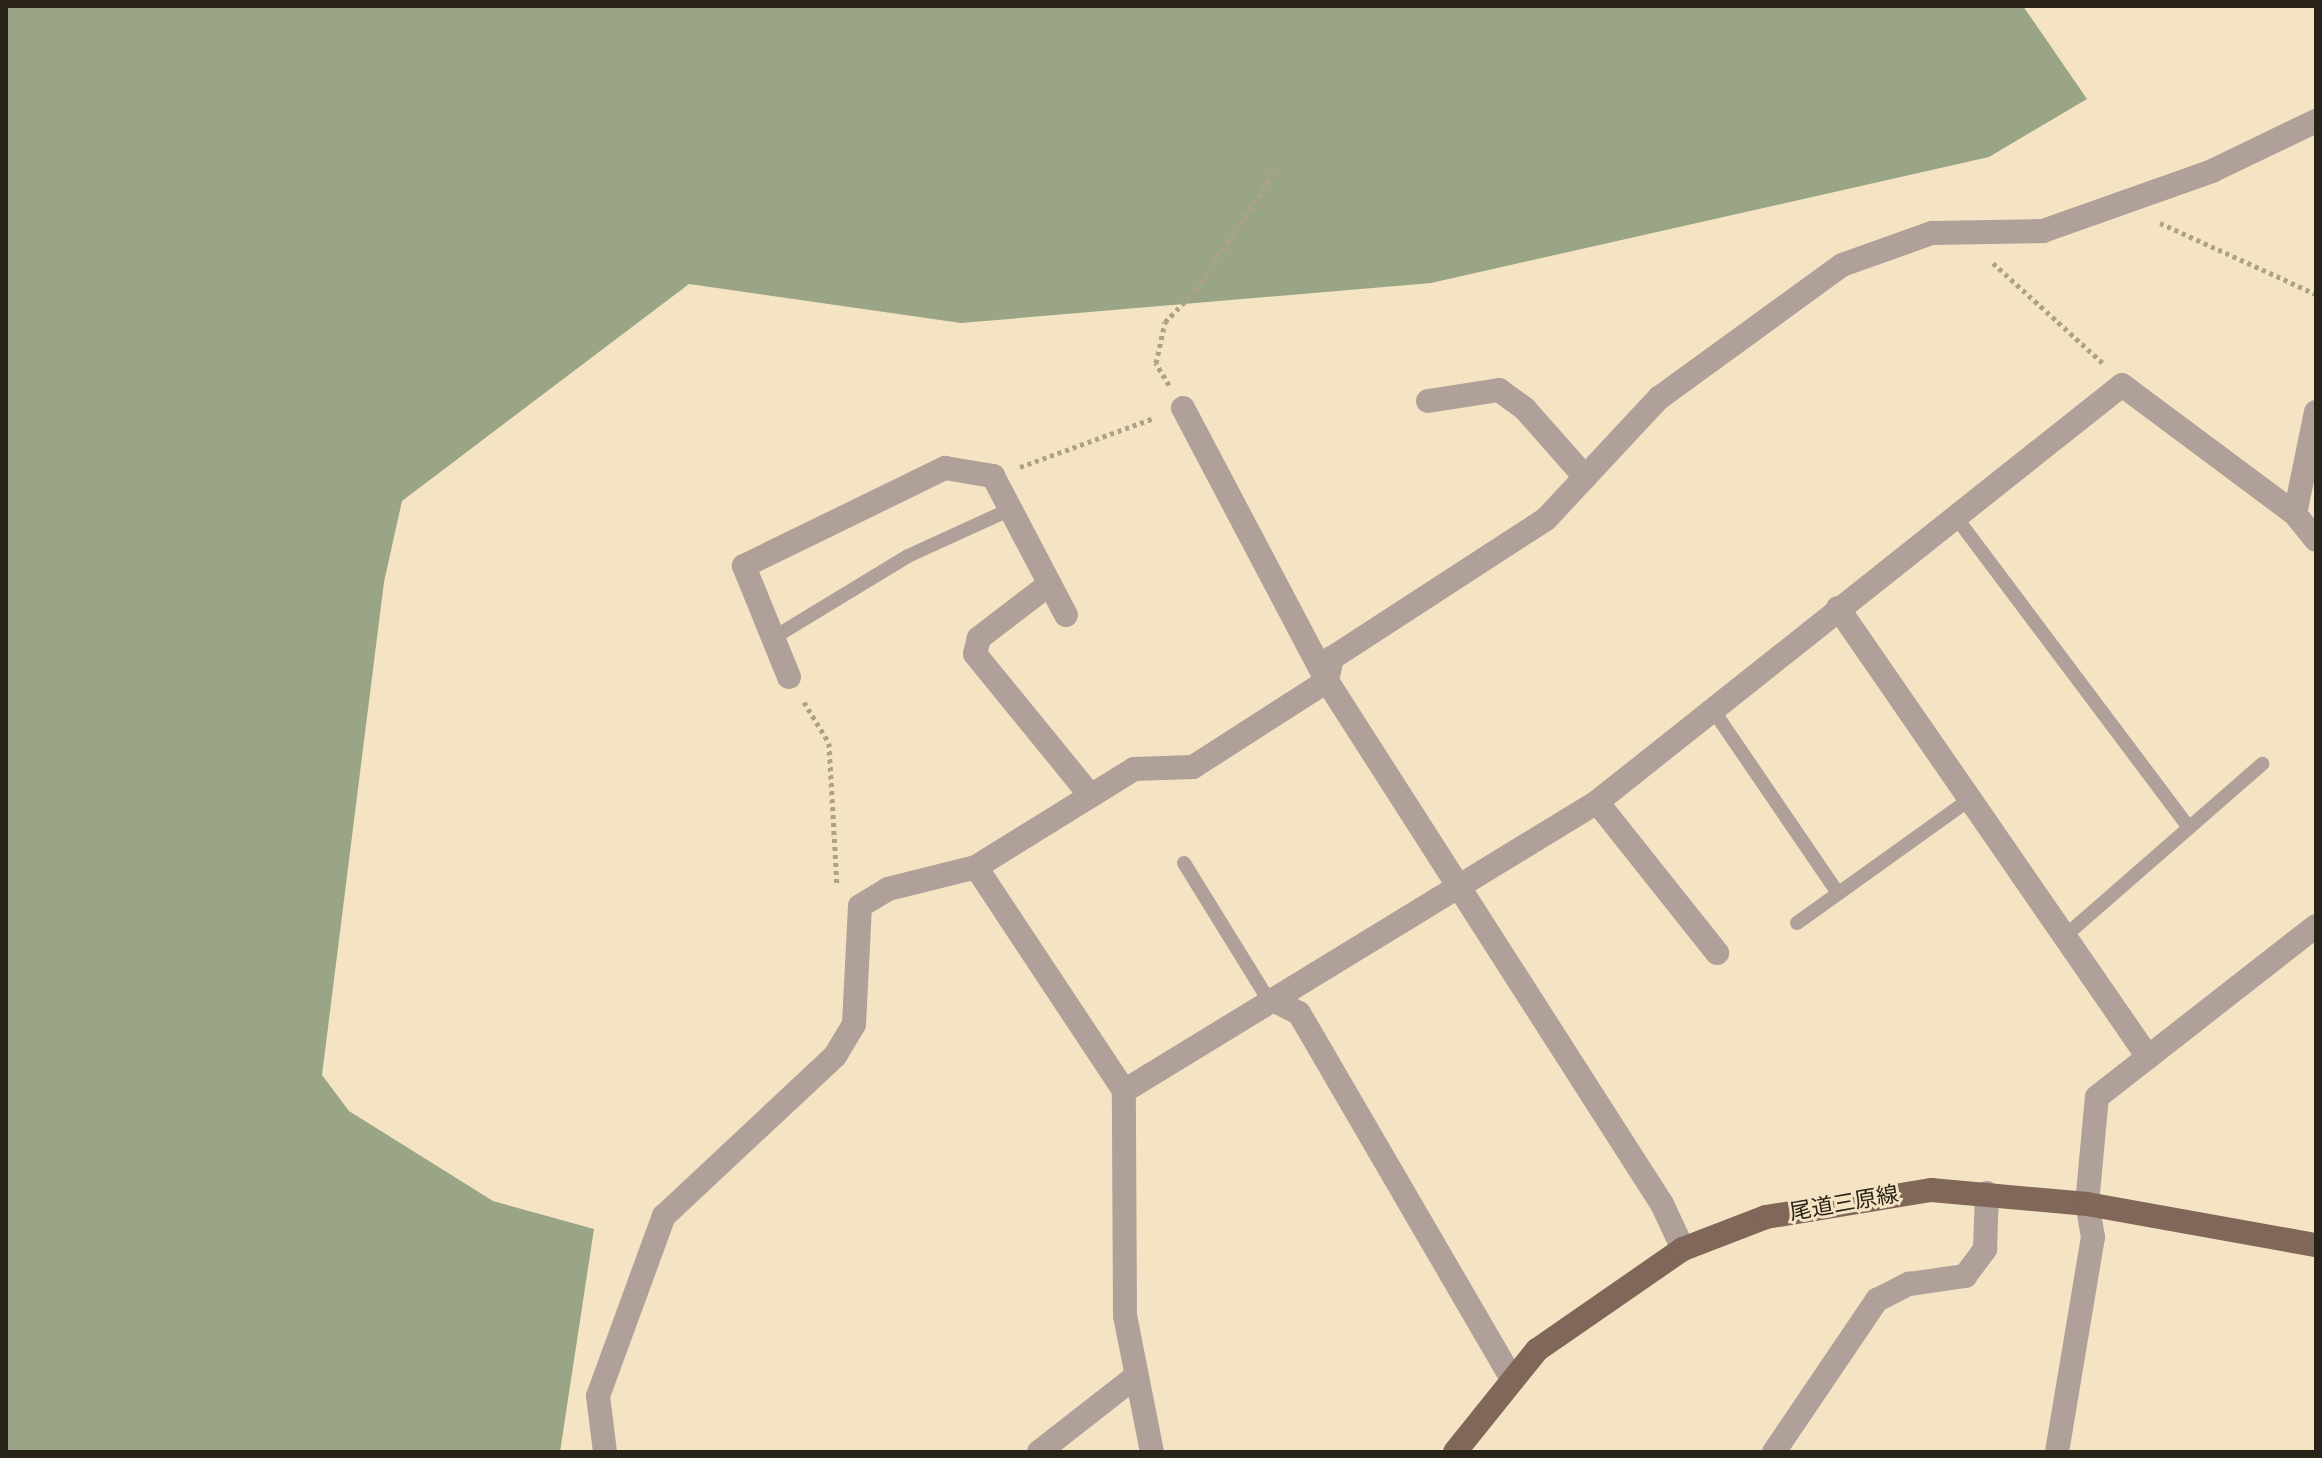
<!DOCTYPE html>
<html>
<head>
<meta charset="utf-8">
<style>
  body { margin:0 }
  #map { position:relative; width:2322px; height:1458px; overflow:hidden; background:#f4e4c4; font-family:"DejaVu Sans","Noto Sans JP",sans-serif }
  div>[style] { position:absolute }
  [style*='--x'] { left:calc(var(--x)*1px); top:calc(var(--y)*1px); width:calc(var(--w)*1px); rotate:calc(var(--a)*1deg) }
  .forest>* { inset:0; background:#9aa586 }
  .path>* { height:5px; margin-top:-2.5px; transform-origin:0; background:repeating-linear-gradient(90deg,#ada188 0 4px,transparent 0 8px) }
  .service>* { height:14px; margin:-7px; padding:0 7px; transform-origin:7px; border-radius:7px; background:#afa099 }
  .minor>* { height:24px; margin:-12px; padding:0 12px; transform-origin:12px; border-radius:12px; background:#afa099 }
  .primary>* { height:24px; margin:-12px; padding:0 12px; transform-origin:12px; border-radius:12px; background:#81665a }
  span { translate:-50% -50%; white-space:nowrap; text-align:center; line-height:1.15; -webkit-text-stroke:6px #f4e4c4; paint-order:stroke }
  .street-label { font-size:22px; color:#292317 }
  .frame { position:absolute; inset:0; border:8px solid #292317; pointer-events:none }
</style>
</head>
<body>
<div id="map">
  <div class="forest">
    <i style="clip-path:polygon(6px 6px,2023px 6px,2087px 99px,1989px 157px,1431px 283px,961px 323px,689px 284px,402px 501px,384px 582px,322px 1075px,349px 1111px,493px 1201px,594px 1229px,560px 1452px,6px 1452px)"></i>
  </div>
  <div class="path">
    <i style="--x:2160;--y:223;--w:171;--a:24.5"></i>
    <i style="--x:1993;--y:263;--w:149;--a:42.3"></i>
    <i style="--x:1169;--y:385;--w:26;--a:-121"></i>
    <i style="--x:1156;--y:363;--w:42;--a:-77.6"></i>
    <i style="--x:1165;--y:322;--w:45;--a:-45.9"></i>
    <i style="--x:1196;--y:290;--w:146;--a:-56.4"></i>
    <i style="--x:1020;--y:467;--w:143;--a:-20.1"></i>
    <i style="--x:804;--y:702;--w:48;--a:58.6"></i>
    <i style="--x:829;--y:743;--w:142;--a:86.8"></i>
  </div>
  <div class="service">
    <i style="--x:1955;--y:516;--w:390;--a:53.1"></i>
    <i style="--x:773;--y:638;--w:158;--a:-31.3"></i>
    <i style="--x:908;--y:556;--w:111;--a:-24.5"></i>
    <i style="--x:1711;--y:707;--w:225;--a:55.7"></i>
    <i style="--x:1184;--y:863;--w:156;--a:58.3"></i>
    <i style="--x:1266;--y:996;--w:11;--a:27"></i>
    <i style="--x:1797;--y:923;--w:213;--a:-35.6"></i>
    <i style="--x:2065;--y:936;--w:262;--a:-41.1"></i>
  </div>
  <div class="minor">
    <i style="--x:1428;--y:401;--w:72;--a:-8.8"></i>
    <i style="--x:1499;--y:390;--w:32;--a:36"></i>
    <i style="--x:1525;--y:409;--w:91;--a:48.6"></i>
    <i style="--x:1183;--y:408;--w:309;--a:62.2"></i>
    <i style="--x:1327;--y:681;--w:621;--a:57.36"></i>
    <i style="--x:1662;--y:1204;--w:50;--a:65"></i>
    <i style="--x:2295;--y:514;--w:104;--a:-78.4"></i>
    <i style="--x:1047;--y:586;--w:86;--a:142.6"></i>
    <i style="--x:979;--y:638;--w:16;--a:104"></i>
    <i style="--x:975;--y:654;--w:183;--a:50.8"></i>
    <i style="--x:1838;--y:608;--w:546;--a:55.38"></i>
    <i style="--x:789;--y:677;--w:120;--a:-112.1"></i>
    <i style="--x:744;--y:566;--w:224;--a:-26"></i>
    <i style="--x:945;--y:468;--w:49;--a:9.5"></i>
    <i style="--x:993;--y:476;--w:157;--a:62.3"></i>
    <i style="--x:1597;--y:802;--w:193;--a:51.5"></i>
    <i style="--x:976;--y:867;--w:268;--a:56.5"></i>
    <i style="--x:1279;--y:1003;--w:22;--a:27"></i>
    <i style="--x:1299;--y:1013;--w:420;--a:59.8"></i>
    <i style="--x:605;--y:1452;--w:56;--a:-97.1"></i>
    <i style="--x:598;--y:1396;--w:192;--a:-69.9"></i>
    <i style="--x:664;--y:1216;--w:234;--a:-43.1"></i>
    <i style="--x:835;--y:1056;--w:37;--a:-59"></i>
    <i style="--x:854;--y:1024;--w:118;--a:-87.1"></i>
    <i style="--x:860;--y:906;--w:33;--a:-31"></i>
    <i style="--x:888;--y:889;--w:91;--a:-14"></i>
    <i style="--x:976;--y:867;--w:186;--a:-31.8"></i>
    <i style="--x:1134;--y:769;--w:59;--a:-1.9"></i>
    <i style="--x:1193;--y:767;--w:159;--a:-32.7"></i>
    <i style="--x:1327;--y:681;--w:24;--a:-78"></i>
    <i style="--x:1332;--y:658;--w:255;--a:-33"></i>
    <i style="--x:1546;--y:519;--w:166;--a:-47"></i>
    <i style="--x:1659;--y:398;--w:226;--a:-36"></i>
    <i style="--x:1842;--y:265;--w:96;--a:-19.6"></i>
    <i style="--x:1932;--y:233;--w:111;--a:-1"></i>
    <i style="--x:2043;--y:231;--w:179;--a:-19.5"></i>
    <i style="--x:2212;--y:171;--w:115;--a:-25.7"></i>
    <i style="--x:1039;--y:1452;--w:122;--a:-38"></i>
    <i style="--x:1152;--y:1452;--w:139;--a:-101.2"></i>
    <i style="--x:1125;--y:1316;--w:225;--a:-90.3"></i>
    <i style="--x:1124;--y:1091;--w:554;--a:-31.42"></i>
    <i style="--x:1597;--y:802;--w:670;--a:-38.46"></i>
    <i style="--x:2122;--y:385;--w:216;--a:36.7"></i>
    <i style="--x:2295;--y:514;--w:33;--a:51"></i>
    <i style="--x:1774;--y:1452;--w:184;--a:-55.9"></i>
    <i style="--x:1877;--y:1300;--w:36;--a:-27"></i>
    <i style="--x:1909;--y:1284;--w:57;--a:-8.1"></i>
    <i style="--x:1965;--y:1276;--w:34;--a:-53"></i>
    <i style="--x:1985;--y:1249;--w:56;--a:-88"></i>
    <i style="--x:2057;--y:1452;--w:218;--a:-80.5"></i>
    <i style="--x:2093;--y:1237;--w:34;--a:-100"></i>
    <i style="--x:2087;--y:1204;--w:107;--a:-84.7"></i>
    <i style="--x:2097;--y:1097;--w:278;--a:-38"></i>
  </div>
  <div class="primary">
    <i style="--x:1455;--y:1452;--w:131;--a:-51.2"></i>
    <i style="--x:1537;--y:1350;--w:178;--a:-34.7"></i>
    <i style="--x:1683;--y:1249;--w:89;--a:-21.1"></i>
    <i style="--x:1766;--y:1217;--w:167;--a:-9.3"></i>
    <i style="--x:1931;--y:1190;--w:157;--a:5.1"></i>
    <i style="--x:2087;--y:1204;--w:233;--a:10.2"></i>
  </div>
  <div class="street-label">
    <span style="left:1844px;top:1203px;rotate:-10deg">尾道三原線</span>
  </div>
  <div class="frame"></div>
</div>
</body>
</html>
